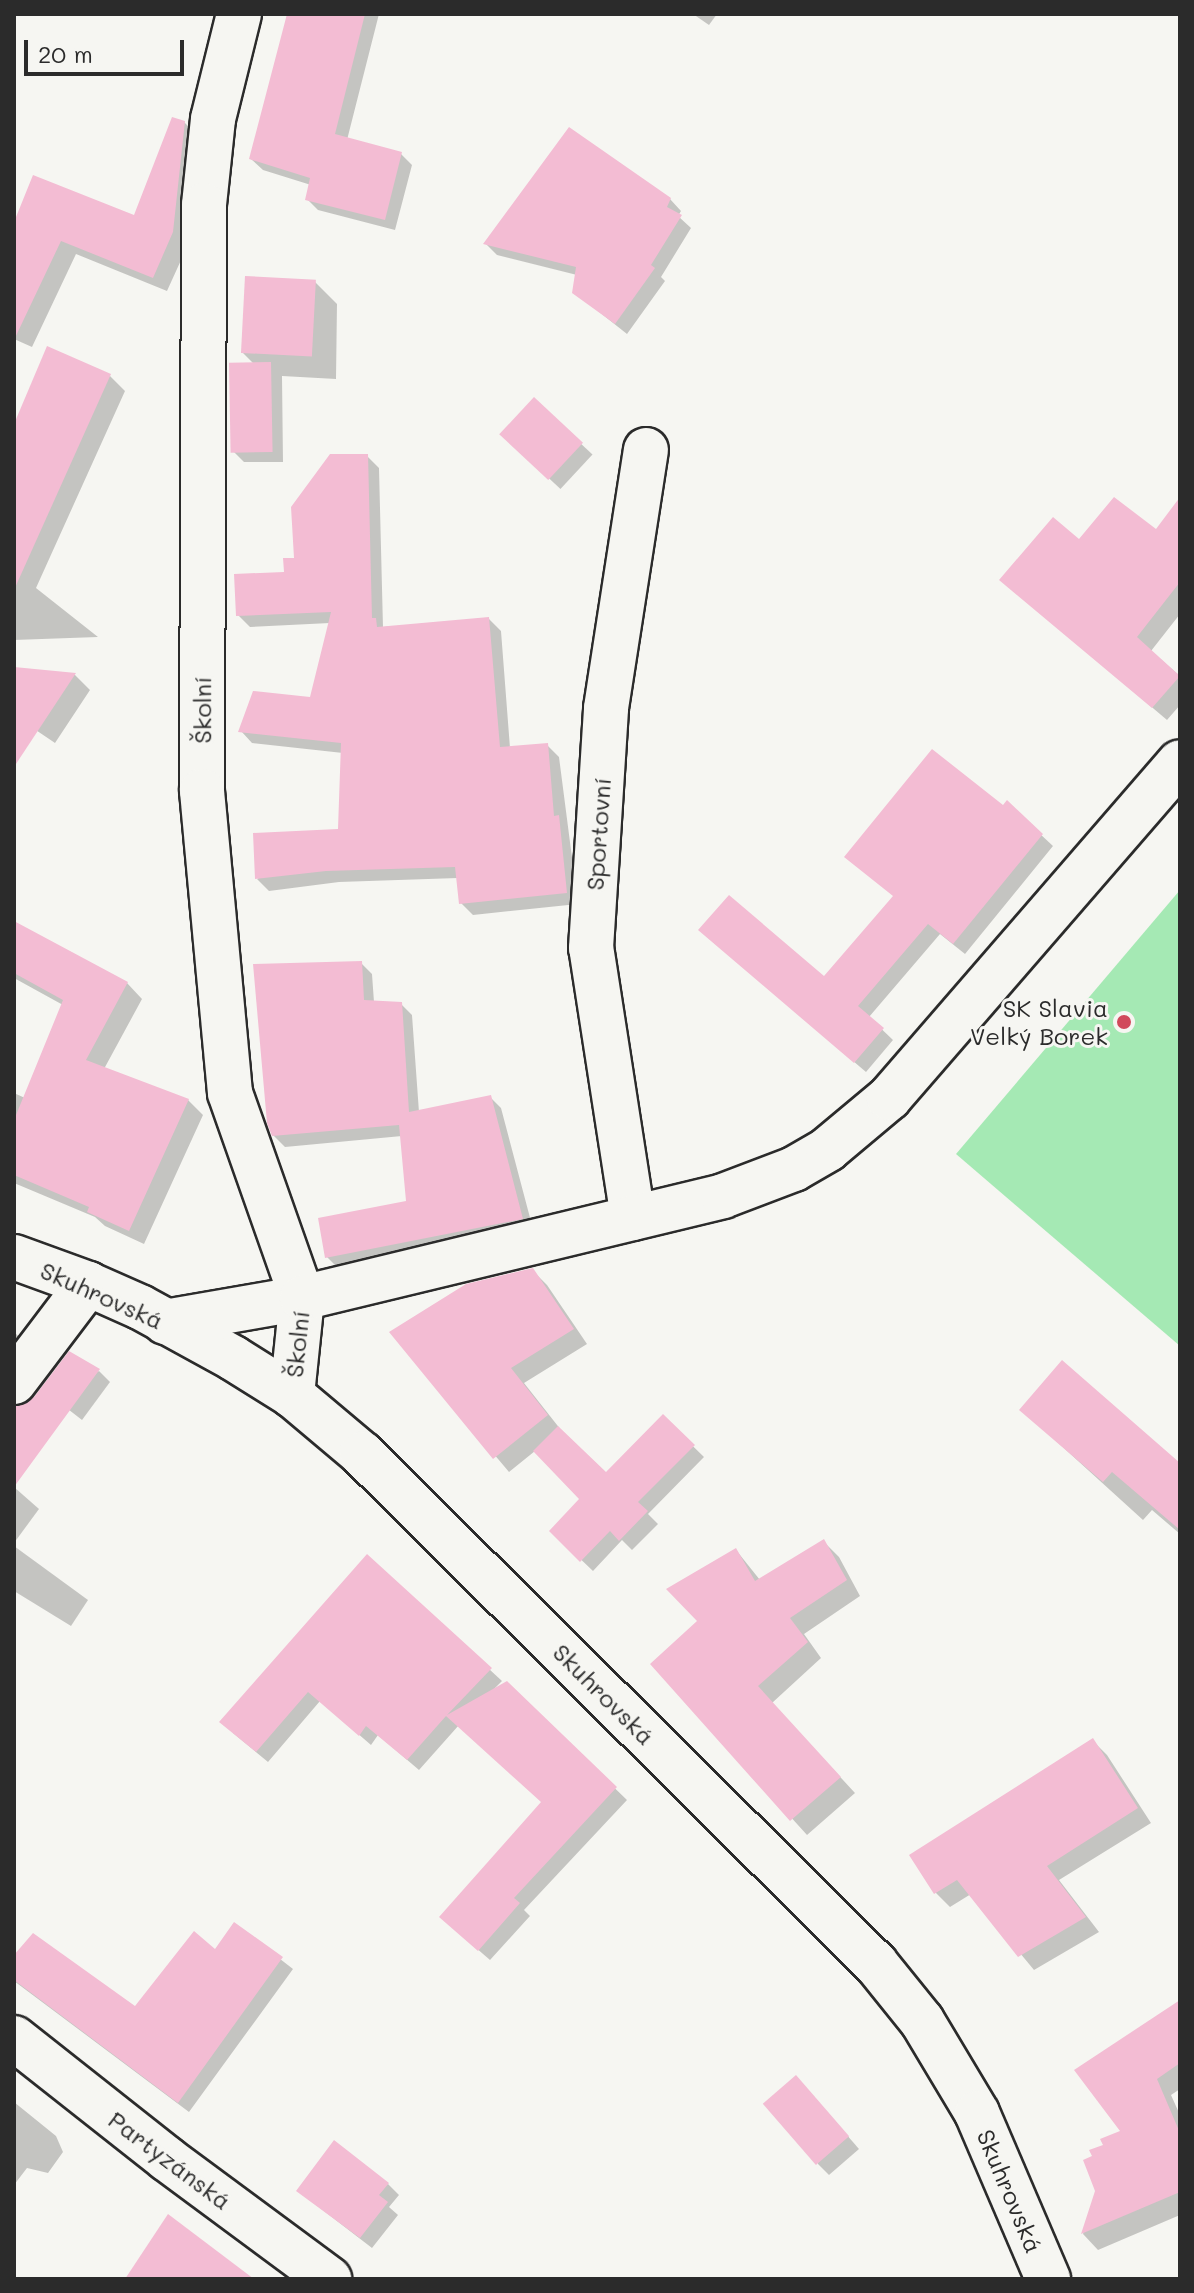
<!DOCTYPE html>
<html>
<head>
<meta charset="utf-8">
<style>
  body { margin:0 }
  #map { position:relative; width:1194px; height:2293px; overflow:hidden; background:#f6f6f2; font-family:Mali,sans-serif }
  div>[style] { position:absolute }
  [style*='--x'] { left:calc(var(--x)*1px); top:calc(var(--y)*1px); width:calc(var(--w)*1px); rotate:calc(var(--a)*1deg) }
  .green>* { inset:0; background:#a5e9b4 }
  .shadow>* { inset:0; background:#0003; transform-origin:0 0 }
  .building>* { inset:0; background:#f3bcd3; transform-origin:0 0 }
  .roads { filter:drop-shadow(2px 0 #2b2b2b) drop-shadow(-2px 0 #2b2b2b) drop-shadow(0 2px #2b2b2b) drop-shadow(0 -2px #2b2b2b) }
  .minor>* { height:44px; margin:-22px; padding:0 22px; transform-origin:22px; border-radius:22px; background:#f6f6f2 }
  .dots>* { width:22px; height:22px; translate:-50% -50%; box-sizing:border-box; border:4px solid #f6f6f2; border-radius:50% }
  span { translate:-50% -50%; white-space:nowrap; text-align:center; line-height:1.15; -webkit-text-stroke:6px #f6f6f2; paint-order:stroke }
  .street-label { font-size:24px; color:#2b2b2b }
  .poi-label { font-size:24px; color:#2b2b2b }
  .right { translate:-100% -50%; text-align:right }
  .frame { position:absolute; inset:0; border:16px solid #2b2b2b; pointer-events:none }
  .scale { position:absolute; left:24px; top:40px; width:160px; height:36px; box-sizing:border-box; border:4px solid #2b2b2b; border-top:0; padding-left:10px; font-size:24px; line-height:28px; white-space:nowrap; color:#2b2b2b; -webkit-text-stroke:6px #f6f6f2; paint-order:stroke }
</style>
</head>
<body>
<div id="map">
  <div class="green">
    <i style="clip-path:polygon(1180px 890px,1180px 1346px,956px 1154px)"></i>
  </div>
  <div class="shadow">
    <i style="clip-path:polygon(289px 14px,379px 14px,347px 140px,401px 154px,412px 165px,395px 230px,318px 210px,307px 199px,311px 185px,263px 170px,251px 159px)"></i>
    <i style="clip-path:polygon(693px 14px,717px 14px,709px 25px)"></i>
    <i style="clip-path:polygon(184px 122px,199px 137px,187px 247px,167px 291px,76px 254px,32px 347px,14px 339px,14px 233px,135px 218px)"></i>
    <i style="clip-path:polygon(670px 199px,681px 211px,678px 216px,691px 228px,661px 277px,665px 281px,627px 334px,574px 292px,577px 275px,497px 255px,486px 244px)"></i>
    <i style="clip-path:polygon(315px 282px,337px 304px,336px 379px,282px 376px,283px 462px,244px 462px,233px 451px,254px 364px,243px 353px)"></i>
    <i style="clip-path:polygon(110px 376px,125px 391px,36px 588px,98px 637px,14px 640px,14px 653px,14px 427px)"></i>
    <i style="left:534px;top:400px;width:80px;height:47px;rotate:43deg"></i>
    <i style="clip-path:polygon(367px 456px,379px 468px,383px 627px,489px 619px,501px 631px,510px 748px,547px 745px,559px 757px,578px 904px,473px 915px,461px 903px,458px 878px,339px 882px,269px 891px,257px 879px,340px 831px,343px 753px,252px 743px,241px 731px,312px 699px,330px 623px,250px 627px,238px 615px,286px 574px)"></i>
    <i style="clip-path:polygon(1180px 500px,1180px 614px,1151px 651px,1180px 676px,1180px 705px,1167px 720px,1002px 580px,1080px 542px,1156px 532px)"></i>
    <i style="clip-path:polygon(14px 669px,75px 675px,90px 690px,55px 743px,21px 720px,14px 727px)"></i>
    <i style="clip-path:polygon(1007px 803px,1053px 846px,965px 954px,940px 934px,869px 1017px,893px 1040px,866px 1072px,712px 941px,824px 979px)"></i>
    <i style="clip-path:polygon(14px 925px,127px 983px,142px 999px,104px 1069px,188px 1100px,203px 1115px,144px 1244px,105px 1226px,95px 1217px,14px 1183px,14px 1093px,25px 1098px,63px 1005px,14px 978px)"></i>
    <i style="clip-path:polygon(361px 963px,372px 974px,374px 1002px,401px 1004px,412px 1015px,419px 1112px,490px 1097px,501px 1108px,533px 1229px,338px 1268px,327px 1257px,408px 1202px,402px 1136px,285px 1147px,273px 1135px)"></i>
    <i style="clip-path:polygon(532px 1270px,547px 1285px,587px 1344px,524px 1383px,561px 1430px,607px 1474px,663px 1417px,704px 1457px,648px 1514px,658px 1524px,632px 1550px,622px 1540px,593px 1571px,551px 1531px,582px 1499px,535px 1451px,509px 1472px,392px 1333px)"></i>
    <i style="clip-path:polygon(14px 1332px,38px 1354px,14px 1383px)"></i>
    <i style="clip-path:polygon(99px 1371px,110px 1382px,82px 1420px,55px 1399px)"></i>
    <i style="clip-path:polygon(1022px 1410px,1180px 1466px,1180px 1534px,1152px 1510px,1143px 1520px)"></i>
    <i style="clip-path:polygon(14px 1487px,39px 1509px,14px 1543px)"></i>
    <i style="clip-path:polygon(824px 1542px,839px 1557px,860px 1596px,804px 1634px,821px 1658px,772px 1703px,855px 1793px,807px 1835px,652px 1664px,700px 1621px,736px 1550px,760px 1580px)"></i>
    <i style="clip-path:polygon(14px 1546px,88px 1600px,71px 1626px,14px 1591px)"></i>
    <i style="clip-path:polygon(368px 1557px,502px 1681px,494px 1689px,506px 1683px,627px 1800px,524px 1910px,530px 1916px,490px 1960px,453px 1928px,543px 1802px,459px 1725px,419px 1770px,378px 1735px,371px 1745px,320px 1701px,268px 1762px,233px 1733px)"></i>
    <i style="clip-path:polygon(1093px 1741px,1107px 1755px,1151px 1823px,1059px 1880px,1099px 1932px,1034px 1970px,971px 1894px,950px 1907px,936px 1893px,912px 1855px)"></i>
    <i style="clip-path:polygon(235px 1924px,293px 1969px,189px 2112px,14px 1981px,14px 1958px,135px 2009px,215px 1952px)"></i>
    <i style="clip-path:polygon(1180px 2003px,1180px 2089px,1171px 2095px,1180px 2115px,1180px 2215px,1098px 2250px,1083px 2234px,1098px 2191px,1094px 2157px,1123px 2132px)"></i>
    <i style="clip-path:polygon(807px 2089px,859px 2149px,829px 2175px,818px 2164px)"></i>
    <i style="clip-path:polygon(14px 2102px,56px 2136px,63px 2152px,48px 2173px,27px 2168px,14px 2185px)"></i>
    <i style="clip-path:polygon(388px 2184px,399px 2195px,389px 2207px,398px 2215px,372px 2248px,298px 2191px)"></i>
  </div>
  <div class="building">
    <i style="clip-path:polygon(287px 14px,365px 14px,335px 134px,402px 152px,385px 220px,305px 200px,310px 178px,249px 159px)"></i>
    <i style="clip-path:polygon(172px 117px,185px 121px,173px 232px,153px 278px,61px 241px,14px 340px,14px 222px,33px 175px,134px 215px)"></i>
    <i style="clip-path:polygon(569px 127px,671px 198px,667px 207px,682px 215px,651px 265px,655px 268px,615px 324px,572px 293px,576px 267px,483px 244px)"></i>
    <i style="left:245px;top:276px;width:71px;height:77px;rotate:3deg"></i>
    <i style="clip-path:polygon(47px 346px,111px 374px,14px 590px,14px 424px)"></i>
    <i style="left:271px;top:362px;width:90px;height:42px;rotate:89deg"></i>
    <i style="left:534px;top:397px;width:67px;height:51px;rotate:43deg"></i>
    <i style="clip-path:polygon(330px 454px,368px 454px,372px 618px,376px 618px,377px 627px,489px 617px,500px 747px,548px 743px,554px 816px,559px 815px,567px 893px,459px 904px,455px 867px,326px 871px,255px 879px,253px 833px,338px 829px,341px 743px,238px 732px,253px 691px,310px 697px,331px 612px,236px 616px,234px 574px,284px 572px,283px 558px,294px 558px,291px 507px)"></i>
    <i style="clip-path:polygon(1114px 497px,1156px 529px,1180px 497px,1180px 582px,1137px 637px,1180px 676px,1152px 708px,999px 580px,1053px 517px,1079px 539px)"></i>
    <i style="clip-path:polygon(14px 667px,76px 673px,14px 767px)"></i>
    <i style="clip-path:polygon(932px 749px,1003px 805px,1007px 800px,1043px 834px,953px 944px,928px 924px,858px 1006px,884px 1028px,854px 1063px,698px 930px,729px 895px,824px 976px,893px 896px,844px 857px)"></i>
    <i style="clip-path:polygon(14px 921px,128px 982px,86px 1060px,189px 1099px,129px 1231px,87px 1212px,89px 1207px,14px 1175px,14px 1120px,63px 1000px,14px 973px)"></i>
    <i style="clip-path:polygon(362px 961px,364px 1000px,402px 1002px,409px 1112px,491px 1095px,523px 1219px,325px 1258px,318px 1218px,406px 1201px,399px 1125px,272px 1136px,267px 1123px,253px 964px)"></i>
    <i style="clip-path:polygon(533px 1268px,574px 1329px,511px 1368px,548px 1415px,493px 1459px,389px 1332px,466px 1284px)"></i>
    <i style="clip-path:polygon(69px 1351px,100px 1369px,14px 1487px,14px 1406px,34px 1397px)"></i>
    <i style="clip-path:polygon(1062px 1360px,1180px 1463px,1180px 1530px,1112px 1472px,1103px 1482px,1019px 1410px)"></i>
    <i style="clip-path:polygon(663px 1414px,695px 1445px,638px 1502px,648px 1511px,619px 1541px,610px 1531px,580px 1562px,549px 1531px,579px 1499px,533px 1451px,558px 1426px,606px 1472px)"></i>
    <i style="clip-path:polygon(824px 1539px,847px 1580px,790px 1618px,808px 1642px,758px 1686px,841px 1777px,790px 1821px,650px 1664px,697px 1621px,666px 1589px,736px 1548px,755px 1581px)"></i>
    <i style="clip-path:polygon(367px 1554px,492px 1668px,447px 1715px,507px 1681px,617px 1787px,514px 1898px,520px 1903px,478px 1951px,439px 1917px,541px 1802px,446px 1716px,407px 1760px,366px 1726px,359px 1736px,308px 1692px,256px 1752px,219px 1722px)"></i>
    <i style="clip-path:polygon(1093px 1738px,1138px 1808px,1047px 1866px,1086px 1917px,1018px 1957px,957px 1880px,934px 1894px,909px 1855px)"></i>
    <i style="clip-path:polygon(234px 1922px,283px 1957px,178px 2103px,14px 1980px,14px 1955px,33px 1933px,135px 2006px,194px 1931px,215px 1949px)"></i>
    <i style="clip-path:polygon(1180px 2000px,1180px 2063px,1157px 2079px,1180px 2133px,1180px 2192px,1081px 2234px,1095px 2191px,1083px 2160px,1092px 2156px,1089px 2150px,1103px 2145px,1100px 2139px,1120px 2131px,1074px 2070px)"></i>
    <i style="left:796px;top:2075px;width:81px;height:44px;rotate:49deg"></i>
    <i style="clip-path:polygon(334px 2140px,389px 2183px,379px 2195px,388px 2202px,360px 2238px,296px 2191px)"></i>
    <i style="clip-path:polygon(168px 2214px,254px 2279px,125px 2279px)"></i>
  </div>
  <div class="roads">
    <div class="minor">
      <i style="--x:239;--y:14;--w:108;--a:103.9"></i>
      <i style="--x:213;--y:119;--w:86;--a:96"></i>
      <i style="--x:204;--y:205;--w:586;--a:90.2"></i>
      <i style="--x:202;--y:791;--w:303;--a:84.7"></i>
      <i style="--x:230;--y:1093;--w:217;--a:70.6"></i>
      <i style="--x:302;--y:1298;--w:98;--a:95.9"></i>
      <i style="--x:633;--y:1218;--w:273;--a:-98.8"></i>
      <i style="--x:591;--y:948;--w:240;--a:-86.4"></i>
      <i style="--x:606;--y:708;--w:261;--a:-81.2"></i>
      <i style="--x:14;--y:1257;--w:79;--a:20"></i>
      <i style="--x:88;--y:1284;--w:57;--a:23.9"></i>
      <i style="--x:140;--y:1307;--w:106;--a:28.7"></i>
      <i style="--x:233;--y:1358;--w:70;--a:32.1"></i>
      <i style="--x:292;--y:1395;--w:92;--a:40.1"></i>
      <i style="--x:362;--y:1454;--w:724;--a:44.78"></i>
      <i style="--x:876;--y:1964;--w:73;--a:51.1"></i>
      <i style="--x:922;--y:2021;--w:107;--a:59.1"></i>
      <i style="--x:977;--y:2113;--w:181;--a:66.8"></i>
      <i style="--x:165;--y:1322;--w:139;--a:-9.9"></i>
      <i style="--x:302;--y:1298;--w:433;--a:-13.6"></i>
      <i style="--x:723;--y:1196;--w:76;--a:-20.8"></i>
      <i style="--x:794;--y:1169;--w:39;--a:-30"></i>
      <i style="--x:828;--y:1149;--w:80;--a:-39.9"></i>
      <i style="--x:889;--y:1098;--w:444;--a:-49.1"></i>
      <i style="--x:14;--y:1382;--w:123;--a:-52.9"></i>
      <i style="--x:14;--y:2038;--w:195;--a:38.3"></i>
      <i style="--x:167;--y:2159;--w:202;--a:36.5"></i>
    </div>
  </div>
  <div class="dots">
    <i style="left:1124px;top:1022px;background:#d1495b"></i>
  </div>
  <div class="street-label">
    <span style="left:202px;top:710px;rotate:-90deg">Školní</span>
    <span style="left:598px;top:834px;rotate:-86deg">Sportovní</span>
    <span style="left:102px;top:1295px;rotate:24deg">Skuhrovská</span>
    <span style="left:297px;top:1344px;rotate:-84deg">Školní</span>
    <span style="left:604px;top:1694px;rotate:45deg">Skuhrovská</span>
    <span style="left:170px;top:2160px;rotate:37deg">Partyzánská</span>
    <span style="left:1010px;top:2191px;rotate:67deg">Skuhrovská</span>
  </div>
  <div class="poi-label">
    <span class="right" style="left:1108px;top:1022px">SK Slavia<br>Velký Borek</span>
  </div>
  <div class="frame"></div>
  <div class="scale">20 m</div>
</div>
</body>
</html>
